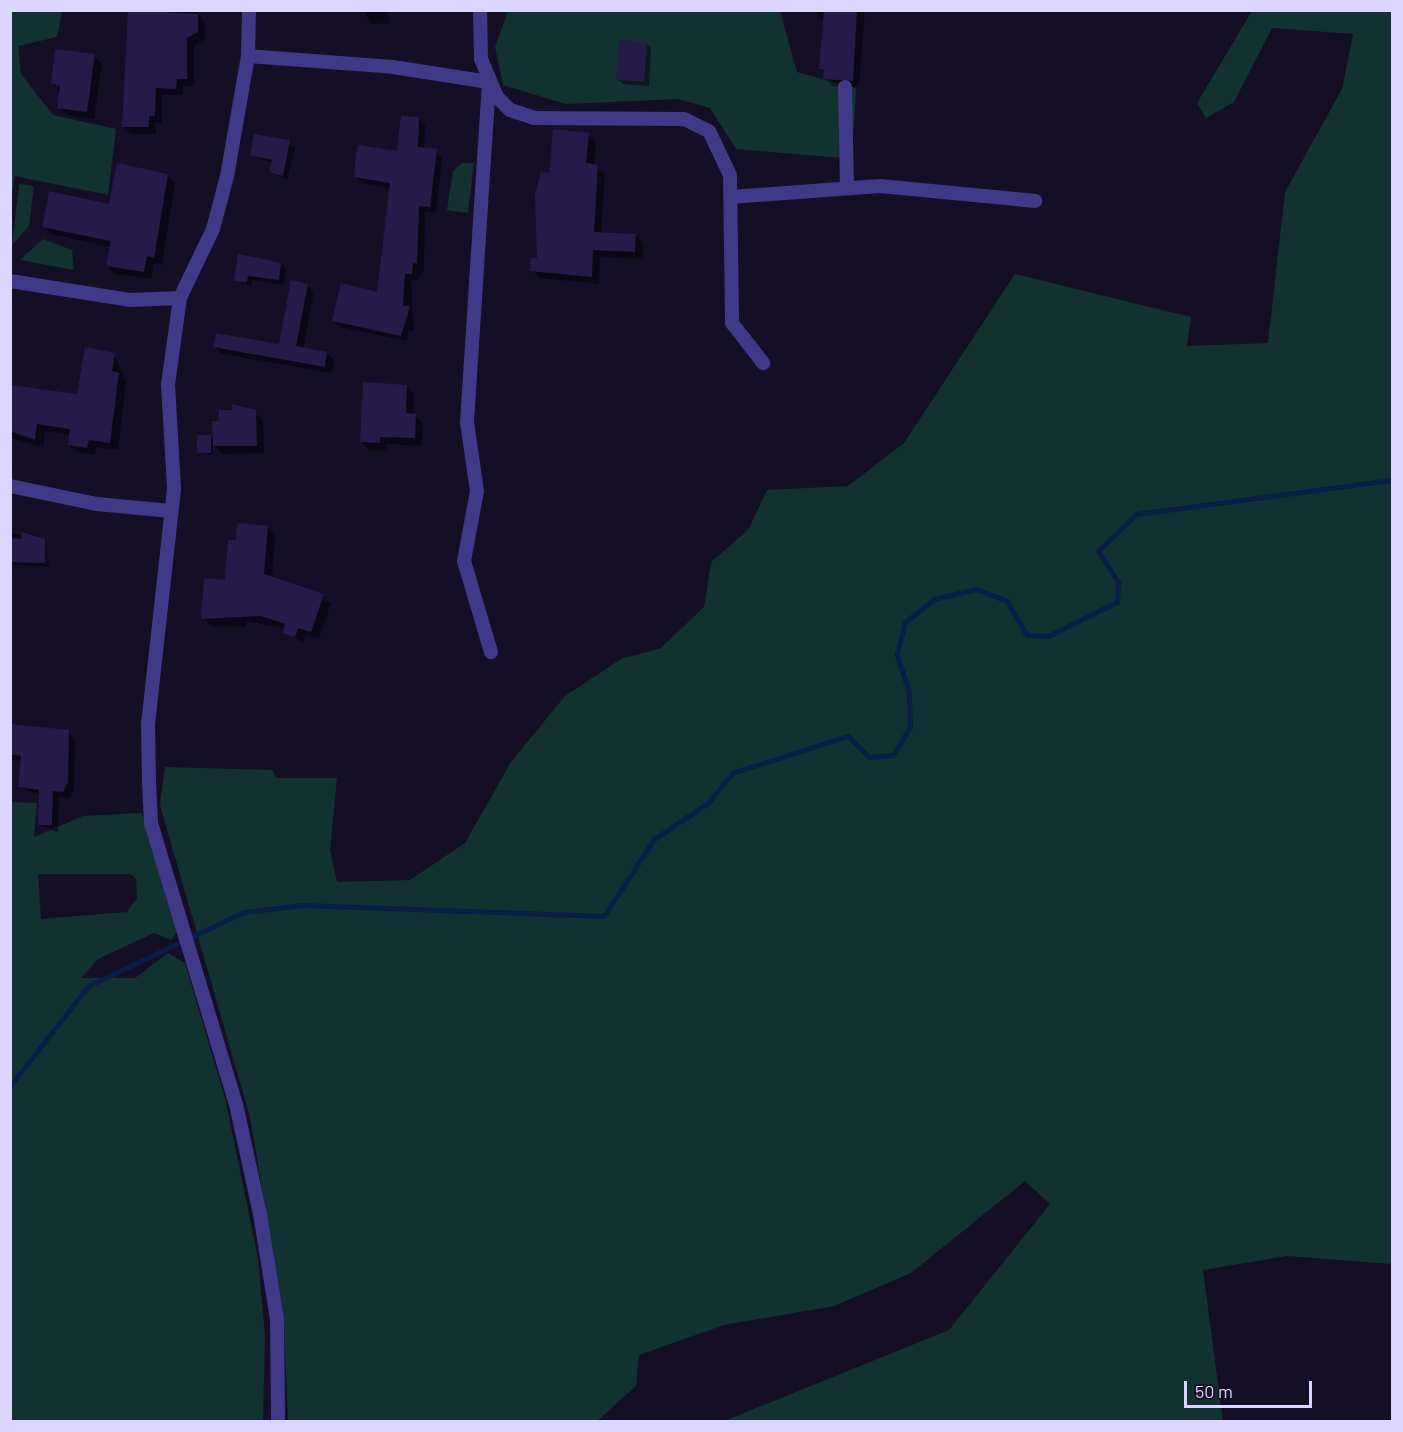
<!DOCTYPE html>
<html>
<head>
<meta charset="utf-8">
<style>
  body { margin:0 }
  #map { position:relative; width:1403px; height:1432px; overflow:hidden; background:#140f27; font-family:Barlow,sans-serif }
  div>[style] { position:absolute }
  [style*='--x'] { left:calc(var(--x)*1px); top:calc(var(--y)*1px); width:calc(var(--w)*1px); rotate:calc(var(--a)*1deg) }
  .green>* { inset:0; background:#123131 }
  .shadow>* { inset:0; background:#0007 }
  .stream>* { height:5px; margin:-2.5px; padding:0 2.5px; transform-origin:2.5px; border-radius:2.5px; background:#091d46 }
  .building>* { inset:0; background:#261a49; transform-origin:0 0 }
  .street>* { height:14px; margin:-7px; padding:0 7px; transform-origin:7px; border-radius:7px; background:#3f3987 }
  span { translate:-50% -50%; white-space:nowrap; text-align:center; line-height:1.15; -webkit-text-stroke:5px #140f27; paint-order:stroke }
  .frame { position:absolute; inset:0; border:12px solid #dcd5ff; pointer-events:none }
  .scale { position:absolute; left:1184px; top:1381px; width:128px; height:27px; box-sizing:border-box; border:3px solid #dcd5ff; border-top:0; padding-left:8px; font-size:18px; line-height:21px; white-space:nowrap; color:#dcd5ff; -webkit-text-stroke:4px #140f27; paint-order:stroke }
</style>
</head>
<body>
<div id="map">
  <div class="green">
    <i style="clip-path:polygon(11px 10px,62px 11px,57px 37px,18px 46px,21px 74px,53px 115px,116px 129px,108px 195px,15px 176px,11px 201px)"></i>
    <i style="clip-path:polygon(508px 11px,780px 11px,797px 72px,856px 88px,852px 159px,736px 149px,710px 108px,678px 99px,566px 104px,503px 85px,495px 47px)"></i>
    <i style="clip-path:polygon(1252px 11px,1392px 11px,1392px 1264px,1287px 1256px,1203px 1270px,1223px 1421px,724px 1421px,949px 1330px,1050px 1204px,1025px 1181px,911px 1273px,834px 1306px,724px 1325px,639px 1355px,636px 1386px,597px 1421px,288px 1421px,284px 1320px,250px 1117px,160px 805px,165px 767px,273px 770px,276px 778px,337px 778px,330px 850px,337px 882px,410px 880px,465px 843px,511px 762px,565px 696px,621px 659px,661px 648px,704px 607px,711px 562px,748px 530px,767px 490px,848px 486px,904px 443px,1015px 274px,1191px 317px,1187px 346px,1268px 343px,1285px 192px,1342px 89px,1353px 34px,1272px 28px,1234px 102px,1206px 118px,1197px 103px)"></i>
    <i style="clip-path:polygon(462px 163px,474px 163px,468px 213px,447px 210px,453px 171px)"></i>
    <i style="clip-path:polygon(19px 184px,34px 186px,29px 226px,12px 245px)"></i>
    <i style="clip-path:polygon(43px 239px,72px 250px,74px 270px,20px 260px)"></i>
    <i style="clip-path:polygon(evenodd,11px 802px,37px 803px,34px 837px,83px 816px,142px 813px,177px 932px,171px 940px,154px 933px,98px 959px,81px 978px,135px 978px,168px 953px,185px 963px,225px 1098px,258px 1258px,265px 1336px,263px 1421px,11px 1422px,11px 802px,38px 874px,131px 874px,136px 879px,137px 898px,127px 912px,41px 919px,38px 874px)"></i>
  </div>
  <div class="shadow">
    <i style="clip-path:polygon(129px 10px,196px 10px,205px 23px,205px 39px,194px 46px,194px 86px,183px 86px,183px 95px,162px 95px,162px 123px,155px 123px,156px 134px,131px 134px,123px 126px)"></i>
    <i style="clip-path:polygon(364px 10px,388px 10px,389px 23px,370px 24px)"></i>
    <i style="clip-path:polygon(814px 10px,865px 10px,859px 87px,832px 86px,825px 78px,825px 24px)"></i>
    <i style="clip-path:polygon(646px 43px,651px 48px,649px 86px,623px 84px,618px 79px)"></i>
    <i style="clip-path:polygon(94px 56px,102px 64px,94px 119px,67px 115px,59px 107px,61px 92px,52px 84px)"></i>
    <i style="clip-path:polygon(418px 118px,425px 125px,424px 149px,442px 157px,436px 213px,425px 212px,424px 270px,418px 280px,411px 279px,414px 331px,408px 331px,407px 341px,340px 327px,333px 321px,378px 294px,391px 188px,362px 183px,355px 176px,399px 153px)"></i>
    <i style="clip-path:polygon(588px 135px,596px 142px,594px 166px,605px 174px,601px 234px,636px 235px,643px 243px,643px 259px,600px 257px,599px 284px,540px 278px,532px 270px,538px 260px,550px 174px)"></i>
    <i style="clip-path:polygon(255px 136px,295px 147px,287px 180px,271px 172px,272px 163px,252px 155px)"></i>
    <i style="clip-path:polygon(167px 175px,175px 183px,162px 265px,154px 263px,151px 279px,115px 274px,107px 266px,111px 247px,51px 234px,44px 226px,110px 206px)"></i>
    <i style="clip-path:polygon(281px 264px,286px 269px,284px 285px,252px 280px,252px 287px,236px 280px)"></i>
    <i style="clip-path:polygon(307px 285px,314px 292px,303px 349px,327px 353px,334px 360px,332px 373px,222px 354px,215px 347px,280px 345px)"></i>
    <i style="clip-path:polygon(114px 354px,126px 382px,118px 450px,96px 447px,95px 455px,77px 452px,69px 445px,71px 435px,45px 431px,43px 447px,10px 438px,10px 386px,78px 396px)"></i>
    <i style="clip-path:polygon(407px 386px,414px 394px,413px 415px,423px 423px,422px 446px,387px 444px,387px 451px,369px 450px,361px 442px)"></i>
    <i style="clip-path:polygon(233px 406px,246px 406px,263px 420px,264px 453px,222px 454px,213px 444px,213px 454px,201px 454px)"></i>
    <i style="clip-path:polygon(267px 527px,275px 535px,272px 578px,331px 603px,319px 639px,306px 635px,303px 644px,285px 629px,247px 621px,246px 627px,211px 626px,203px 618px,227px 582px,237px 542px)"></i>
    <i style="clip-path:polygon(10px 534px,34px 534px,45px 540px,49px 567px,10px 565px)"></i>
    <i style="clip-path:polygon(10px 726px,68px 732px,75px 739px,74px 789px,70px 798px,59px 797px,58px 832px,39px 825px,40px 795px,19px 787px,22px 761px,10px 760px)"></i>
  </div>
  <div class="stream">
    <i style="--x:10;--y:1086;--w:127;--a:-52"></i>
    <i style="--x:88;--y:986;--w:173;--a:-25.4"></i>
    <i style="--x:244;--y:912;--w:59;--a:-6.8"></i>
    <i style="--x:303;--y:905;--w:301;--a:2.1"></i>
    <i style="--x:604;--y:916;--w:92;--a:-57"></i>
    <i style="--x:654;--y:839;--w:65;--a:-33.7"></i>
    <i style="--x:708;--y:803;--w:38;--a:-51"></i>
    <i style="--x:732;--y:773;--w:122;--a:-17.7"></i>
    <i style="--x:848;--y:736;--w:30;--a:45"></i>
    <i style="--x:869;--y:757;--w:24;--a:-5"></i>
    <i style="--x:893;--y:755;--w:33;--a:-59"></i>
    <i style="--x:910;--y:727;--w:35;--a:-92"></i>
    <i style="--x:909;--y:692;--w:40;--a:-108"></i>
    <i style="--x:897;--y:654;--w:33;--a:-76"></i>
    <i style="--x:905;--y:622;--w:37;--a:-38"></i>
    <i style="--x:934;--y:599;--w:43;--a:-13.4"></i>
    <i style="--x:976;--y:589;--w:33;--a:21"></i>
    <i style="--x:1007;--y:601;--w:39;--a:60"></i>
    <i style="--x:1027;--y:635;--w:21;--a:3"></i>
    <i style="--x:1048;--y:636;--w:77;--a:-26.2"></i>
    <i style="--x:1117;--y:602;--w:20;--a:-87"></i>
    <i style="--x:1118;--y:582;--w:37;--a:-123"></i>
    <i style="--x:1098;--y:551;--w:53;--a:-44.2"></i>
    <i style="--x:1136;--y:514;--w:258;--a:-7.6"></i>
  </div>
  <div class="building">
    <i style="clip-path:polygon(128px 10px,198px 14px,198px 32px,187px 38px,187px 79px,177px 79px,176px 89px,156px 88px,155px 116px,149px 116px,149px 127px,122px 127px)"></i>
    <i style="clip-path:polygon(824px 10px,857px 10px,853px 81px,823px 79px,824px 69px,819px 69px)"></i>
    <i style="left:619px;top:40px;width:28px;height:40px;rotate:4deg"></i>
    <i style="clip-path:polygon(55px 49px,95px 54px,87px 112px,57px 108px,60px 86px,51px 84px)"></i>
    <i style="clip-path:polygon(401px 116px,419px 117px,418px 147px,437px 149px,430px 207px,419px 206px,417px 264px,413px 263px,412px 274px,405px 274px,403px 306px,410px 306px,401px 336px,332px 321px,341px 283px,377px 292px,390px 183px,354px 177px,356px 155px,358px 145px,397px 151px)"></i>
    <i style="clip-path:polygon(553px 129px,589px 133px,586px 163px,598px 165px,594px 232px,636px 234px,635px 252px,593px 250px,592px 277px,530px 271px,531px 258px,537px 258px,535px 195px,541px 172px,549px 173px)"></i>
    <i style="clip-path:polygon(254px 134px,290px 140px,283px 176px,269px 172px,272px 160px,250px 155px)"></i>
    <i style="clip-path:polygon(117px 163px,168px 174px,154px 258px,147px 256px,144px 272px,106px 266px,111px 241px,42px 227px,49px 191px,109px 204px)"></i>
    <i style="clip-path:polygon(238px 254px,281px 263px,279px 280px,248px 276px,247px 282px,234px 281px)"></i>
    <i style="clip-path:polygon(291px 280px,308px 284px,296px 346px,327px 352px,325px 367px,213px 347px,216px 333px,279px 344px)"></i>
    <i style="clip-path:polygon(85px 347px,115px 353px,112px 371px,119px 373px,110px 443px,89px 440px,87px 448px,68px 445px,70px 429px,37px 424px,35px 440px,10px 431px,10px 385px,77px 394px)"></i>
    <i style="clip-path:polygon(363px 382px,407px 385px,406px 413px,416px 414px,415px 438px,380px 437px,380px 443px,360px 442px)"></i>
    <i style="clip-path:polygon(232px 404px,256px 410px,257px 446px,213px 446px,212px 421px,219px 421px,219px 410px,232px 410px)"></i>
    <i style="left:197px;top:435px;width:14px;height:18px"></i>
    <i style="clip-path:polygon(237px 523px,268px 526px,264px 574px,324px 594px,311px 632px,298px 628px,295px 637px,282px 633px,285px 624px,261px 616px,201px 619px,204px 578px,225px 580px,228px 540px,236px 540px)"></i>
    <i style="clip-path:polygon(21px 532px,45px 539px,45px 563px,10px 562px,10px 538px,21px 539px)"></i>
    <i style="clip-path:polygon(10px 724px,69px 730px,68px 782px,63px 792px,53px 791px,52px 825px,38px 825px,39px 790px,18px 787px,21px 756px,10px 754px)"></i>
  </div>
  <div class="street">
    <i style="--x:249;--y:10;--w:46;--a:91.2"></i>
    <i style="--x:248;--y:56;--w:122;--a:99.9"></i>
    <i style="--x:227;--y:176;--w:55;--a:104.8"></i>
    <i style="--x:213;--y:229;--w:76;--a:115.6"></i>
    <i style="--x:180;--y:298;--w:87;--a:97.9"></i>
    <i style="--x:168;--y:384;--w:105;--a:86.7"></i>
    <i style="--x:174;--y:489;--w:236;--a:96.3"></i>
    <i style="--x:148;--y:724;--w:58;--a:89"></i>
    <i style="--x:149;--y:782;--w:41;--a:87.2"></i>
    <i style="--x:151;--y:823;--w:294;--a:73.2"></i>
    <i style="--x:236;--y:1104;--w:113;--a:77.7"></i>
    <i style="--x:260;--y:1214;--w:106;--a:80.8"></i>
    <i style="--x:277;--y:1319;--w:103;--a:89.4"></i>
    <i style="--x:480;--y:10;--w:49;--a:88.8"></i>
    <i style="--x:481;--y:59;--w:41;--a:67.2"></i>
    <i style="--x:497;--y:97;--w:18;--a:45"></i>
    <i style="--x:510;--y:110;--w:25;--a:18"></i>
    <i style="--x:534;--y:118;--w:150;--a:0.4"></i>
    <i style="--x:684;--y:119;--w:28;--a:26"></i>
    <i style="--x:709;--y:131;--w:49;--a:64.5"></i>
    <i style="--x:730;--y:175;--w:148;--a:89.2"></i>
    <i style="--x:732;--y:323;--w:51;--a:52.2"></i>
    <i style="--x:248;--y:56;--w:145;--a:4.3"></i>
    <i style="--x:393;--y:67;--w:97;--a:8.9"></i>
    <i style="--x:489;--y:82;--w:341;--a:93.7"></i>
    <i style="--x:467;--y:422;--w:70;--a:81.8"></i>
    <i style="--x:477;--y:491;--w:71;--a:100.5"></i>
    <i style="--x:464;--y:561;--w:95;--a:73.5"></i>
    <i style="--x:845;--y:87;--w:101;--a:88.9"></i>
    <i style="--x:731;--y:197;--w:149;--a:-4.2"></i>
    <i style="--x:880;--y:186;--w:156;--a:5.5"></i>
    <i style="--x:10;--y:281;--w:121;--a:9"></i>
    <i style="--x:130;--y:300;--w:50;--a:-2.3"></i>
    <i style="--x:10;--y:486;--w:89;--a:11.7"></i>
    <i style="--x:97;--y:504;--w:74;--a:5.4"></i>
  </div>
  <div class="frame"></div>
  <div class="scale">50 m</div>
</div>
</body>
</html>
